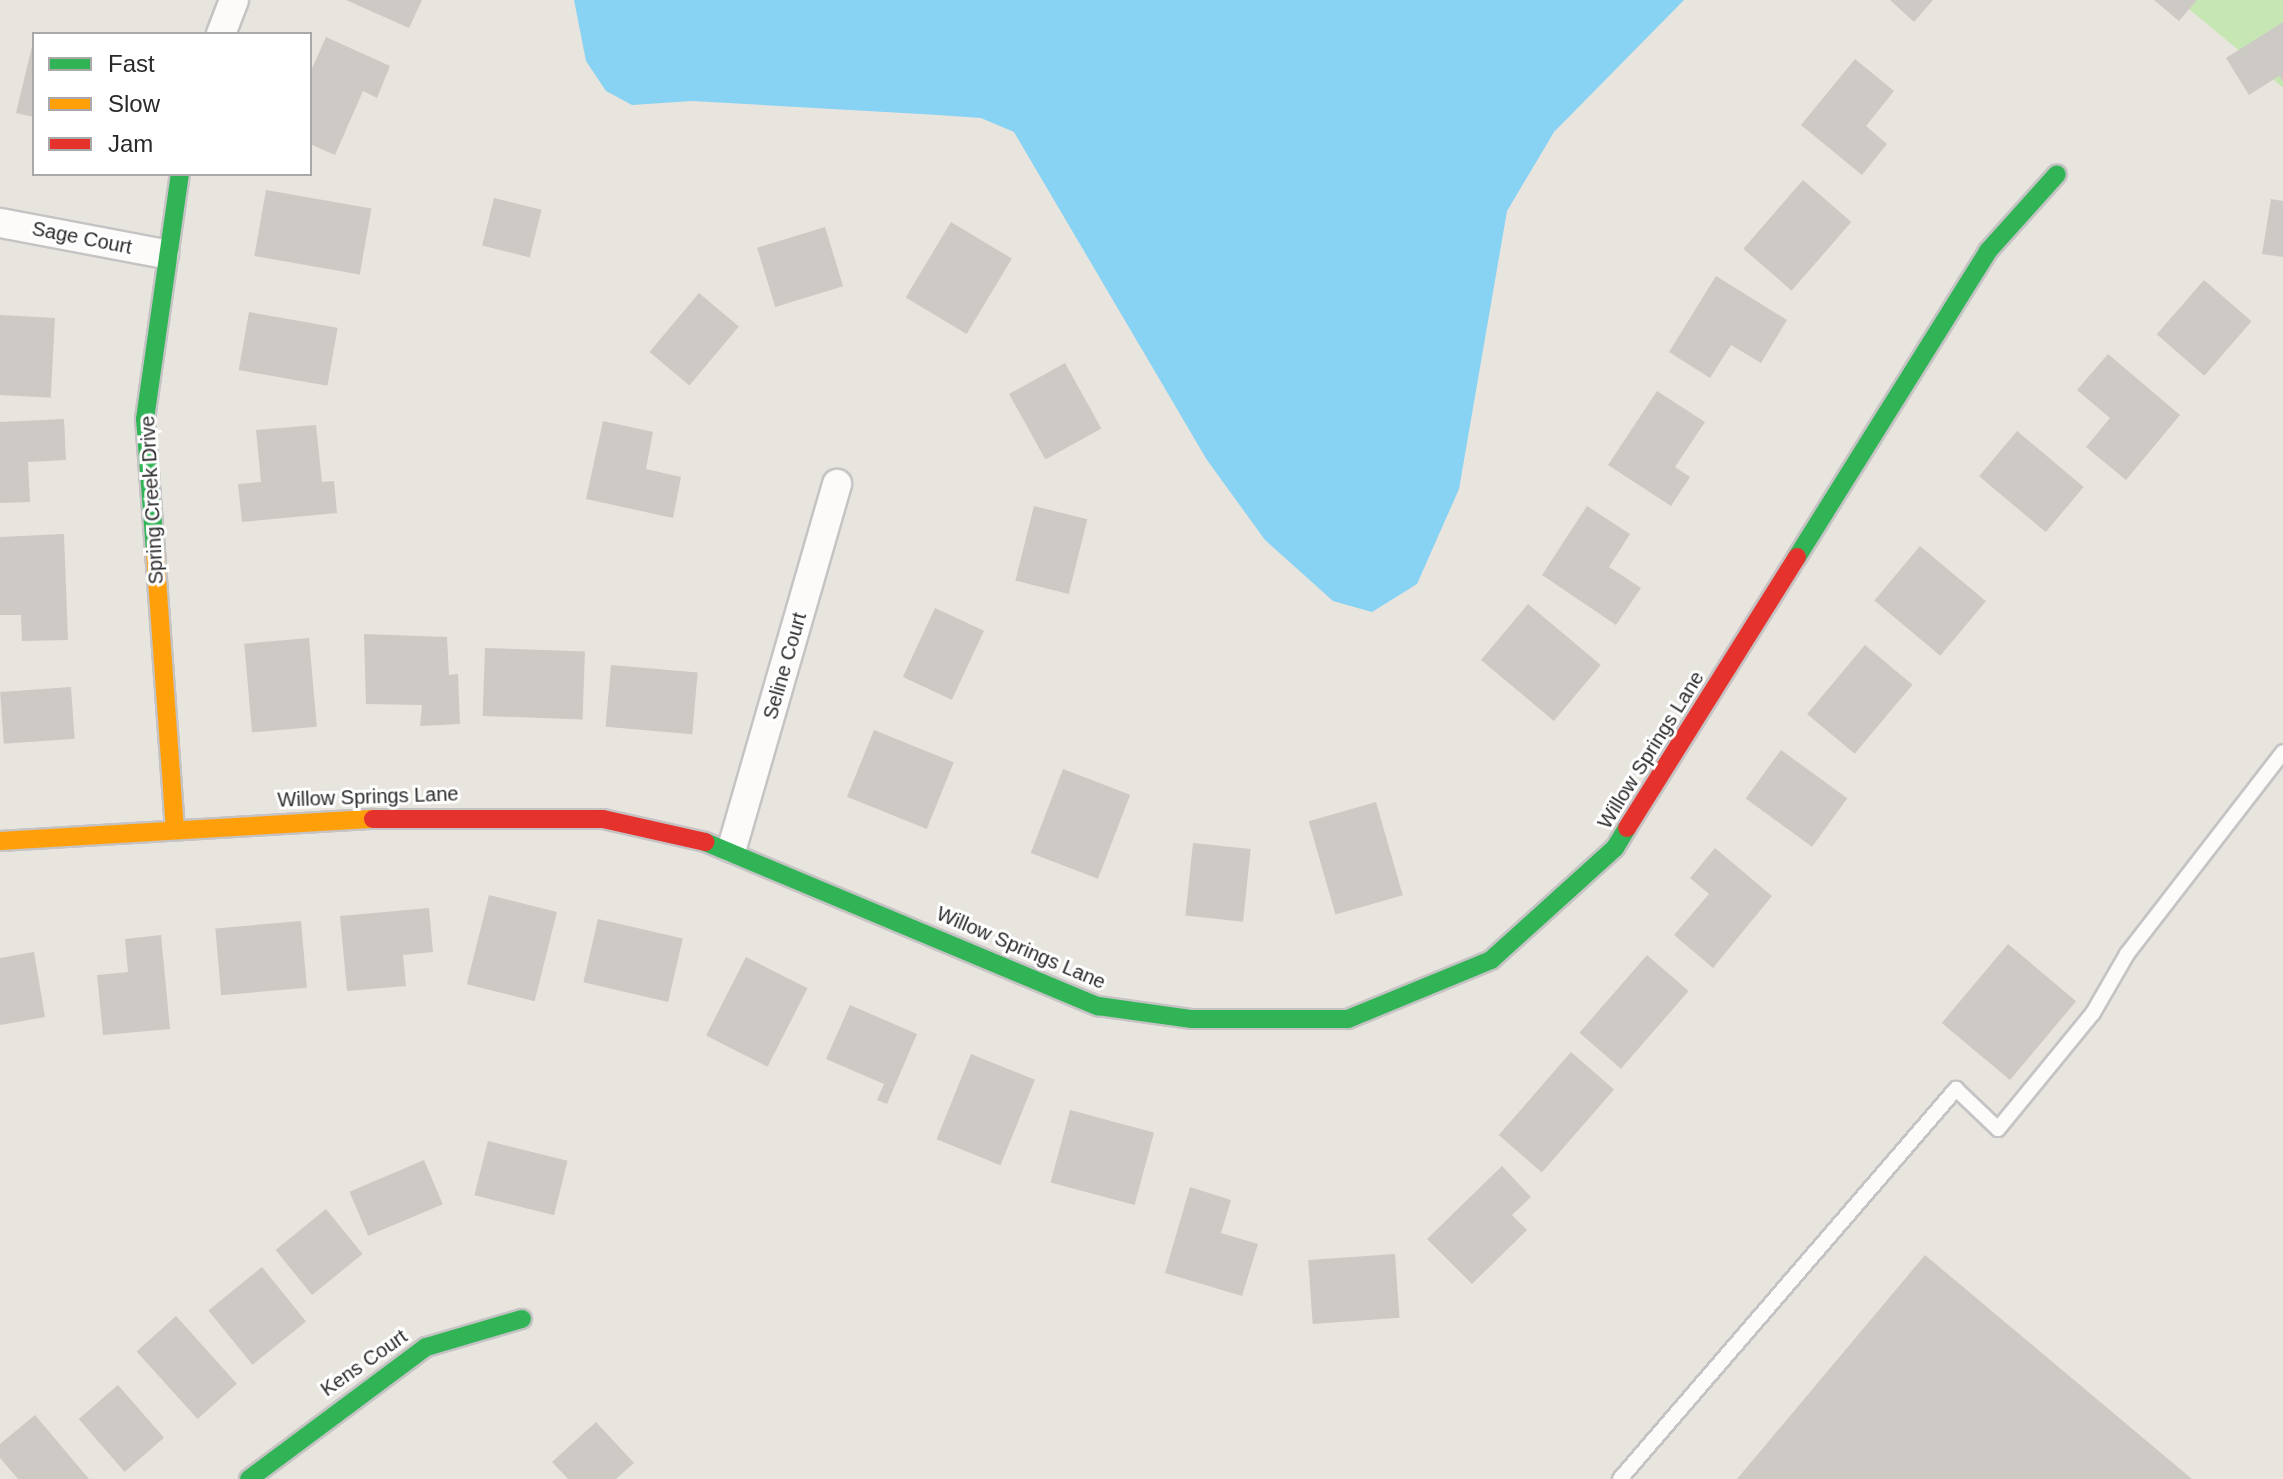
<!DOCTYPE html>
<html>
<head>
<meta charset="utf-8">
<style>
  body { margin:0 }
  #map { position:relative; width:2283px; height:1479px; overflow:hidden; background:#e8e4de; font-family:Helvetica,sans-serif }
  div>[style] { position:absolute }
  [style*='--x'] { left:calc(var(--x)*1px); top:calc(var(--y)*1px); width:calc(var(--w)*1px); rotate:calc(var(--a)*1deg) }
  .green>* { inset:0; background:#c6e7b3 }
  .water>* { inset:0; background:#88d2f3 }
  .building>* { inset:0; background:#cdcac5; transform-origin:0 0 }
  .roads { filter:drop-shadow(2px 0 #c5c3c4) drop-shadow(-2px 0 #c5c3c4) drop-shadow(0 2px #c5c3c4) drop-shadow(0 -2px #c5c3c4) }
  .lane>* { height:14px; margin:-7px; padding:0 7px; transform-origin:7px; border-radius:7px; background:#fcfbfa }
  .street>* { height:28px; margin:-14px; padding:0 14px; transform-origin:14px; border-radius:14px; background:#fcfbfa }
  .fast>* { height:18px; margin:-9px; padding:0 9px; transform-origin:9px; border-radius:9px; background:#30b455 }
  .slow>* { height:18px; margin:-9px; padding:0 9px; transform-origin:9px; border-radius:9px; background:#ff9f0a }
  .jam>* { height:18px; margin:-9px; padding:0 9px; transform-origin:9px; border-radius:9px; background:#e5322d }
  span { translate:-50% -50%; white-space:nowrap; text-align:center; line-height:1.15; -webkit-text-stroke:6px #fff; paint-order:stroke }
  .street-label { font-size:20px; color:#292929 }
  .legend { position:absolute; left:32px; top:32px; width:280px; height:144px; box-sizing:border-box; background:#fff; border:2px solid #a9a9a9; margin:0; padding:10px 14px; list-style:none; font-size:24px; color:#292929 }
  .legend li { display:flex; align-items:center; gap:16px; height:40px }
  .legend b { width:40px; border:2px solid #a9a9a9 }
</style>
</head>
<body>
<div id="map">
  <div class="green">
    <i style="clip-path:polygon(2178px 0,2283px 0,2283px 88px,2259px 67px)"></i>
  </div>
  <div class="water">
    <i style="clip-path:polygon(574px 0,1684px 0,1554px 132px,1507px 211px,1459px 489px,1417px 584px,1372px 612px,1333px 601px,1265px 540px,1207px 460px,1014px 132px,981px 118px,938px 115px,692px 101px,632px 105px,606px 91px,586px 61px)"></i>
  </div>
  <div class="building">
    <i style="clip-path:polygon(346px 0,422px 0,409px 28px)"></i>
    <i style="clip-path:polygon(1890px 0,1933px 0,1914px 22px)"></i>
    <i style="clip-path:polygon(2154px 0,2197px 0,2179px 21px)"></i>
    <i style="clip-path:polygon(2283px 22px,2283px 82px,2279px 76px,2249px 95px,2226px 58px)"></i>
    <i style="clip-path:polygon(326px 37px,390px 66px,377px 98px,363px 91px,335px 155px,310px 144px,310px 73px)"></i>
    <i style="clip-path:polygon(33px 42px,34px 42px,34px 117px,16px 113px)"></i>
    <i style="clip-path:polygon(1855px 59px,1894px 91px,1866px 126px,1887px 144px,1862px 175px,1801px 125px)"></i>
    <i style="left:1803px;top:180px;width:64px;height:91px;rotate:41deg"></i>
    <i style="left:266px;top:190px;width:107px;height:67px;rotate:10deg"></i>
    <i style="left:494px;top:198px;width:49px;height:49px;rotate:14deg"></i>
    <i style="clip-path:polygon(2271px 199px,2283px 201px,2283px 257px,2262px 254px)"></i>
    <i style="left:951px;top:222px;width:71px;height:88px;rotate:31deg"></i>
    <i style="left:825px;top:227px;width:62px;height:71px;rotate:73deg"></i>
    <i style="clip-path:polygon(1716px 276px,1787px 320px,1761px 363px,1731px 345px,1710px 378px,1669px 352px)"></i>
    <i style="left:2204px;top:280px;width:63px;height:72px;rotate:41deg"></i>
    <i style="left:699px;top:293px;width:52px;height:77px;rotate:40deg"></i>
    <i style="left:249px;top:312px;width:90px;height:59px;rotate:10deg"></i>
    <i style="left:0;top:315px;width:55px;height:80px;rotate:3deg"></i>
    <i style="clip-path:polygon(2108px 354px,2180px 415px,2126px 480px,2086px 447px,2110px 418px,2077px 390px)"></i>
    <i style="left:1065px;top:363px;width:75px;height:64px;rotate:61deg"></i>
    <i style="clip-path:polygon(1657px 391px,1705px 422px,1675px 467px,1690px 477px,1671px 506px,1608px 465px)"></i>
    <i style="clip-path:polygon(64px 419px,66px 460px,28px 462px,30px 502px,0 503px,0 422px)"></i>
    <i style="clip-path:polygon(603px 421px,653px 432px,646px 469px,681px 477px,673px 518px,586px 499px)"></i>
    <i style="clip-path:polygon(316px 425px,322px 482px,334px 481px,337px 513px,242px 522px,238px 484px,261px 482px,256px 430px)"></i>
    <i style="left:2017px;top:431px;width:87px;height:59px;rotate:40deg"></i>
    <i style="left:1034px;top:506px;width:55px;height:77px;rotate:14deg"></i>
    <i style="clip-path:polygon(1587px 506px,1630px 534px,1609px 567px,1641px 588px,1616px 625px,1542px 575px)"></i>
    <i style="clip-path:polygon(64px 534px,68px 640px,22px 641px,21px 615px,0 615px,0 537px)"></i>
    <i style="left:1920px;top:546px;width:86px;height:71px;rotate:40deg"></i>
    <i style="left:1528px;top:604px;width:95px;height:73px;rotate:40deg"></i>
    <i style="left:935px;top:608px;width:54px;height:76px;rotate:25deg"></i>
    <i style="clip-path:polygon(364px 634px,447px 637px,449px 675px,458px 674px,460px 724px,420px 726px,422px 705px,366px 704px)"></i>
    <i style="left:309px;top:638px;width:89px;height:65px;rotate:85deg"></i>
    <i style="left:1865px;top:645px;width:62px;height:90px;rotate:40deg"></i>
    <i style="left:485px;top:648px;width:100px;height:68px;rotate:2deg"></i>
    <i style="left:611px;top:665px;width:87px;height:62px;rotate:5deg"></i>
    <i style="left:71px;top:687px;width:52px;height:71px;rotate:86deg"></i>
    <i style="left:874px;top:730px;width:86px;height:72px;rotate:22deg"></i>
    <i style="left:1781px;top:750px;width:82px;height:60px;rotate:36deg"></i>
    <i style="left:1063px;top:769px;width:72px;height:90px;rotate:21deg"></i>
    <i style="left:1376px;top:802px;width:97px;height:70px;rotate:74deg"></i>
    <i style="left:1193px;top:843px;width:58px;height:73px;rotate:6deg"></i>
    <i style="clip-path:polygon(1715px 848px,1772px 896px,1713px 968px,1674px 935px,1709px 894px,1690px 878px)"></i>
    <i style="left:489px;top:895px;width:70px;height:92px;rotate:14deg"></i>
    <i style="clip-path:polygon(429px 908px,433px 952px,403px 955px,406px 986px,347px 991px,340px 916px)"></i>
    <i style="left:598px;top:919px;width:87px;height:65px;rotate:13deg"></i>
    <i style="left:301px;top:921px;width:67px;height:86px;rotate:85deg"></i>
    <i style="clip-path:polygon(161px 935px,170px 1029px,103px 1035px,97px 975px,128px 972px,125px 939px)"></i>
    <i style="left:2008px;top:944px;width:89px;height:103px;rotate:40deg"></i>
    <i style="clip-path:polygon(34px 952px,45px 1017px,0 1025px,0 958px)"></i>
    <i style="left:1647px;top:955px;width:55px;height:103px;rotate:41deg"></i>
    <i style="left:746px;top:957px;width:69px;height:88px;rotate:27deg"></i>
    <i style="clip-path:polygon(850px 1005px,917px 1034px,887px 1104px,877px 1100px,884px 1084px,826px 1059px)"></i>
    <i style="left:1571px;top:1052px;width:57px;height:110px;rotate:41deg"></i>
    <i style="left:971px;top:1054px;width:69px;height:92px;rotate:22deg"></i>
    <i style="left:1070px;top:1110px;width:87px;height:75px;rotate:15deg"></i>
    <i style="left:488px;top:1141px;width:82px;height:56px;rotate:14deg"></i>
    <i style="left:424px;top:1160px;width:48px;height:81px;rotate:67deg"></i>
    <i style="clip-path:polygon(1502px 1166px,1531px 1197px,1512px 1215px,1527px 1230px,1472px 1284px,1427px 1239px)"></i>
    <i style="clip-path:polygon(1190px 1187px,1231px 1200px,1221px 1233px,1258px 1244px,1242px 1296px,1165px 1273px)"></i>
    <i style="left:326px;top:1209px;width:58px;height:65px;rotate:51deg"></i>
    <i style="left:1395px;top:1254px;width:64px;height:87px;rotate:86deg"></i>
    <i style="clip-path:polygon(1925px 1255px,2192px 1479px,1737px 1479px)"></i>
    <i style="left:262px;top:1267px;width:70px;height:69px;rotate:51deg"></i>
    <i style="left:176px;top:1316px;width:91px;height:53px;rotate:48deg"></i>
    <i style="left:118px;top:1385px;width:70px;height:52px;rotate:49deg"></i>
    <i style="clip-path:polygon(35px 1415px,89px 1479px,18px 1479px,0 1458px,0 1444px)"></i>
    <i style="clip-path:polygon(596px 1422px,634px 1463px,616px 1479px,568px 1479px,552px 1462px)"></i>
  </div>
  <div class="roads">
    <div class="lane">
      <i style="--x:1620;--y:1479;--w:515;--a:-49.25"></i>
      <i style="--x:1956;--y:1089;--w:58;--a:43.6"></i>
      <i style="--x:1998;--y:1129;--w:150;--a:-50.7"></i>
      <i style="--x:2093;--y:1013;--w:68;--a:-60"></i>
      <i style="--x:2127;--y:954;--w:255;--a:-52.3"></i>
    </div>
    <div class="street">
      <i style="--x:221;--y:34;--w:36;--a:-69"></i>
      <i style="--x:0;--y:223;--w:167;--a:10.7"></i>
      <i style="--x:732;--y:848;--w:379;--a:-73.9"></i>
    </div>
    <div class="fast">
      <i style="--x:155;--y:551;--w:132;--a:-94.3"></i>
      <i style="--x:145;--y:419;--w:247;--a:-81.9"></i>
      <i style="--x:1797;--y:557;--w:361;--a:-58"></i>
      <i style="--x:1988;--y:251;--w:103;--a:-48.1"></i>
      <i style="--x:705;--y:842;--w:426;--a:22.7"></i>
      <i style="--x:1098;--y:1006;--w:95;--a:7.9"></i>
      <i style="--x:1192;--y:1019;--w:156;--a:0"></i>
      <i style="--x:1348;--y:1019;--w:155;--a:-22.4"></i>
      <i style="--x:1491;--y:960;--w:167;--a:-42.1"></i>
      <i style="--x:1615;--y:848;--w:23;--a:-59"></i>
      <i style="--x:249;--y:1479;--w:221;--a:-36.7"></i>
      <i style="--x:426;--y:1347;--w:100;--a:-16.3"></i>
    </div>
    <div class="slow">
      <i style="--x:155;--y:551;--w:277;--a:85.9"></i>
      <i style="--x:0;--y:841;--w:374;--a:-3.4"></i>
    </div>
    <div class="jam">
      <i style="--x:373;--y:819;--w:230;--a:0"></i>
      <i style="--x:603;--y:819;--w:105;--a:12.7"></i>
      <i style="--x:1627;--y:828;--w:320;--a:-57.9"></i>
    </div>
  </div>
  <div class="street-label">
    <span style="left:82px;top:238px;rotate:11deg">Sage Court</span>
    <span style="left:152px;top:500px;rotate:-93deg">Spring Creek Drive</span>
    <span style="left:785px;top:666px;rotate:-74deg">Seline Court</span>
    <span style="left:1651px;top:750px;rotate:-58deg">Willow Springs Lane</span>
    <span style="left:368px;top:797px;rotate:-2deg">Willow Springs Lane</span>
    <span style="left:1021px;top:948px;rotate:23deg">Willow Springs Lane</span>
    <span style="left:364px;top:1363px;rotate:-35deg">Kens Court</span>
  </div>
  <ul class="legend">
  <li><b style="height:10px;background:#30b455"></b>Fast</li>
  <li><b style="height:10px;background:#ff9f0a"></b>Slow</li>
  <li><b style="height:10px;background:#e5322d"></b>Jam</li>
  </ul>
</div>
</body>
</html>
